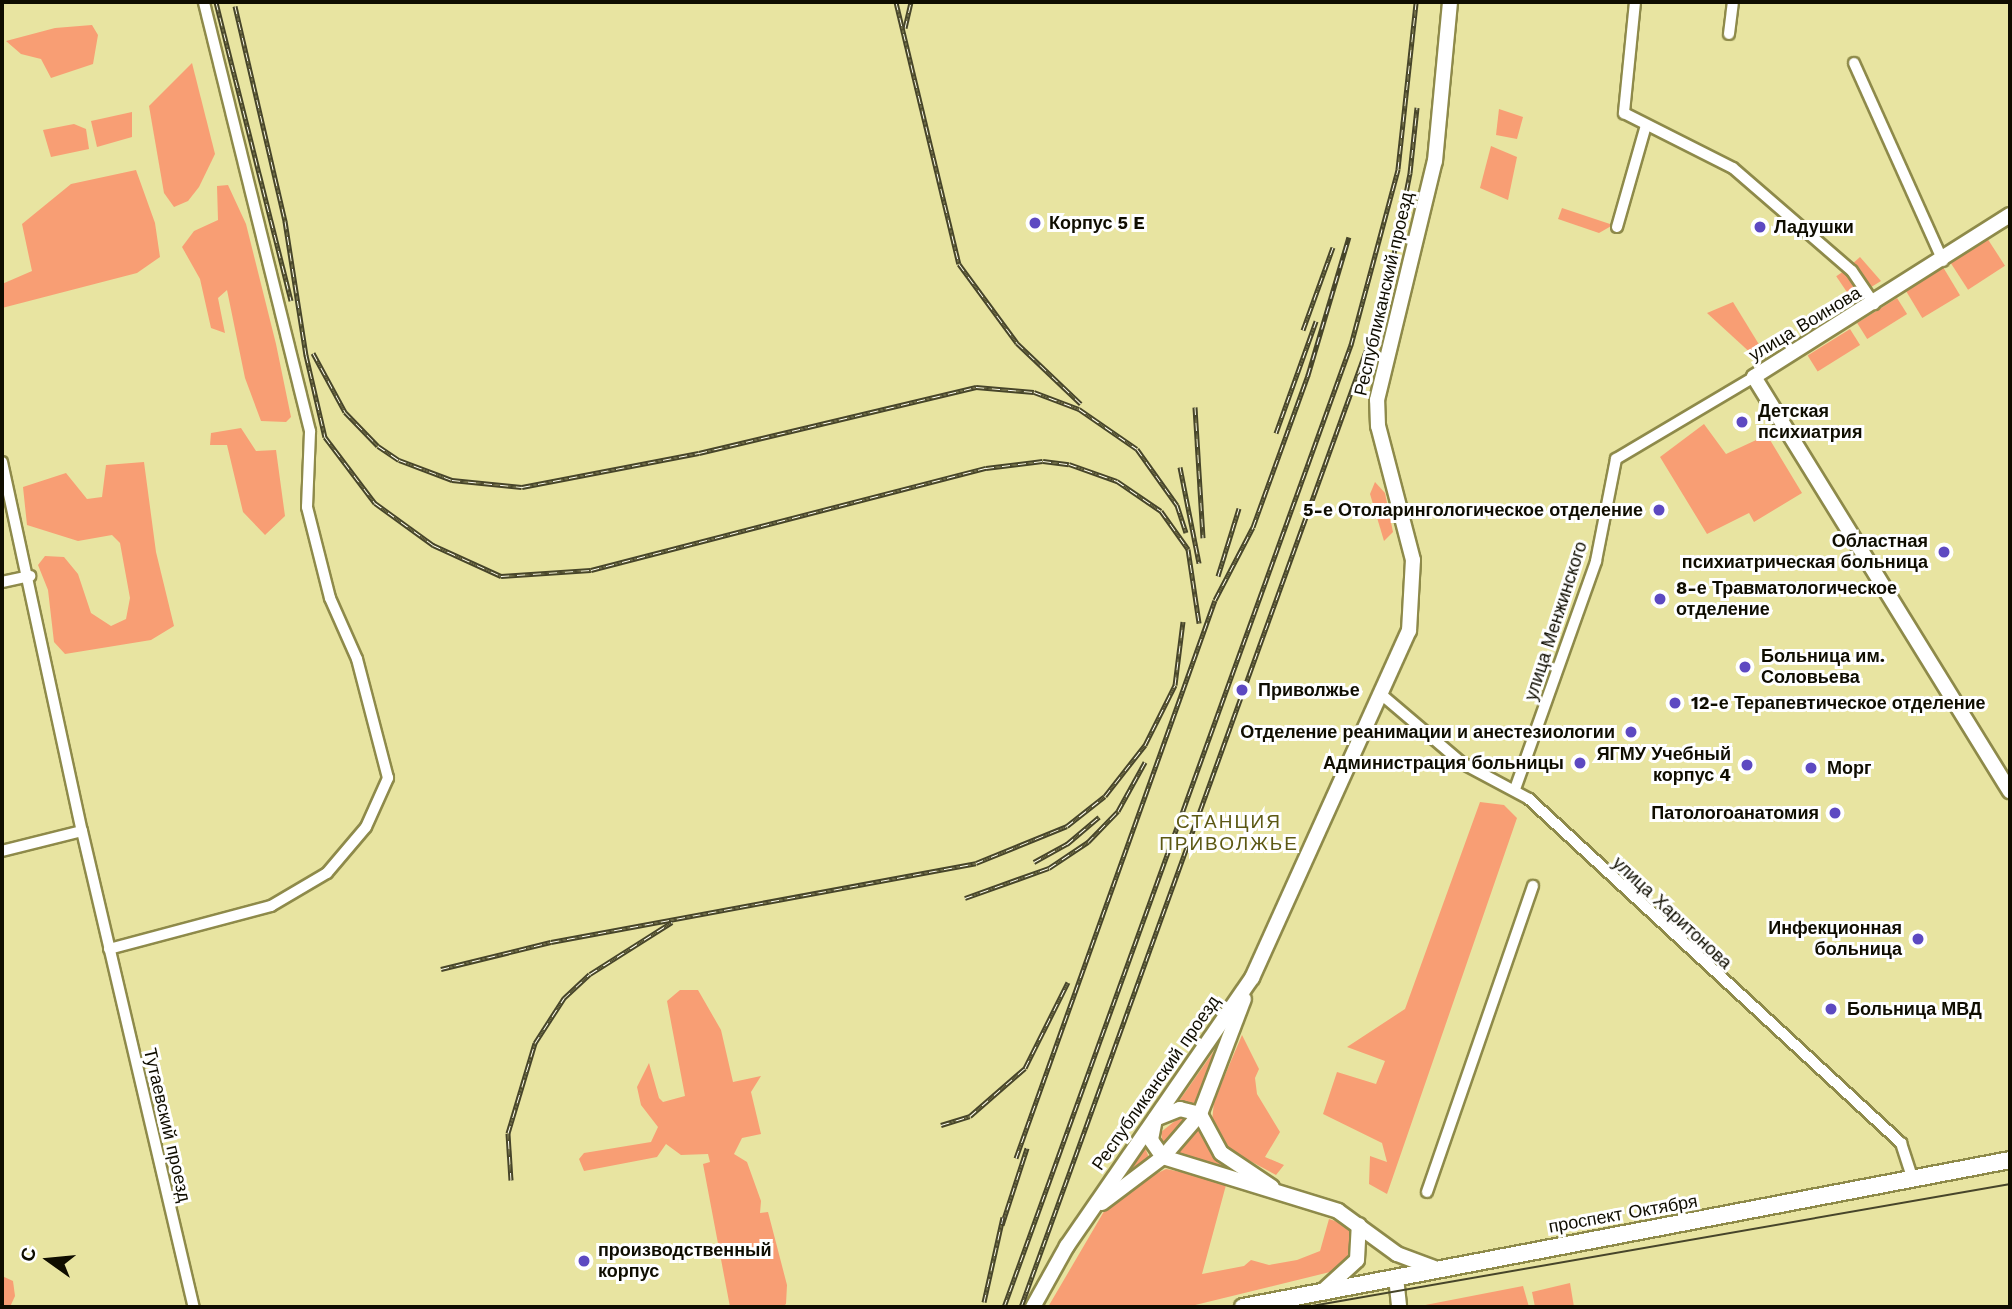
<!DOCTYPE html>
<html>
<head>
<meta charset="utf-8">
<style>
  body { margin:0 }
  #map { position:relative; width:2012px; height:1309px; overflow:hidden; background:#e8e4a1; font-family:"Work Sans",sans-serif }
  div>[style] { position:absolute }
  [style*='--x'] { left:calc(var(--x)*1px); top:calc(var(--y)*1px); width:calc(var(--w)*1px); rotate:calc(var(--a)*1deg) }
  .green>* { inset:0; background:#f89e74; transform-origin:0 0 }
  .roads { filter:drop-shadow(2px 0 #8e8a4a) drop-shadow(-2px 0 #8e8a4a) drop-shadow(0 2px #8e8a4a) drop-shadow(0 -2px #8e8a4a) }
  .street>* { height:10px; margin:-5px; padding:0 5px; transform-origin:5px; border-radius:5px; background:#fff }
  .secondary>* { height:14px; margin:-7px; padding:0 7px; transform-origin:7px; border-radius:7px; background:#fff }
  .primary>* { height:16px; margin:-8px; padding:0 8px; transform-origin:8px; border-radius:8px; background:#fff }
  .tram>* { height:2px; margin:-1px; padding:0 1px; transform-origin:1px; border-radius:1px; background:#47452a }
  .rail>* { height:5px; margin-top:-2.5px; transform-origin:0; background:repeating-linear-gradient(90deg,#fff 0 8px,#47452a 0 16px); box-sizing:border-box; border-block:2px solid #47452a }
  .dots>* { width:19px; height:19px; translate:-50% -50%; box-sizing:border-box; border:4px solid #fff; border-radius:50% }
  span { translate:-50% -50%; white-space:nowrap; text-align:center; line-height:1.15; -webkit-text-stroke:6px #fff; paint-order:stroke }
  .poi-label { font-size:18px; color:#0f0d00; font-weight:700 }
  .left { translate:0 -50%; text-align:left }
  .right { translate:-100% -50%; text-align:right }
  .street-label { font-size:18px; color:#0f0d00 }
  .neighbourhood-label { font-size:19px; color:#5c5813; letter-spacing:2px }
  .frame { position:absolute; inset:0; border:4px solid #0f0d00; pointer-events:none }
  .north { position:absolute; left:14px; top:1225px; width:70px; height:70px; -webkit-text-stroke:5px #fff; paint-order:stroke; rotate:285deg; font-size:19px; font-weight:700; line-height:28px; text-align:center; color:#0f0d00 }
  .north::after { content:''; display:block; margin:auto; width:24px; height:32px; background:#0f0d00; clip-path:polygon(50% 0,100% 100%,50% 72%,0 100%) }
</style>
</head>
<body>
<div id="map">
  <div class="green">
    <i style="clip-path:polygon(92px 25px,98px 35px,93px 64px,51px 78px,41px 59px,21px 54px,6px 41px,55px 28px)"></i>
    <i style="clip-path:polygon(192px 63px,215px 154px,199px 187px,188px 201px,174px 207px,164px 193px,149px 106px)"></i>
    <i style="clip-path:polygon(1499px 109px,1523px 117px,1517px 139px,1496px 135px)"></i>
    <i style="clip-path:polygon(132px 112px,132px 137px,97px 147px,91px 121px)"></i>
    <i style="clip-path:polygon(74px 124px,86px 129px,89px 149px,51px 157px,43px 130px)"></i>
    <i style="clip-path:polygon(1491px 146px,1517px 157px,1508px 200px,1480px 188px)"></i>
    <i style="clip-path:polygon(136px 170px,155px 223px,160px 257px,137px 273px,2px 308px,2px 284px,32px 271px,22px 224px,71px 184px)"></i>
    <i style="clip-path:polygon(228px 185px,246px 224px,276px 344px,291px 417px,286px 422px,261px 421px,245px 378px,227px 290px,218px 298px,225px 333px,211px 328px,200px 279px,182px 247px,194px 231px,218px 220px,217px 186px)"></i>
    <i style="clip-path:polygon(1562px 208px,1613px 225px,1599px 233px,1558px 219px)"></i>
    <i style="left:1987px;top:238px;width:33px;height:44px;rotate:57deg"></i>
    <i style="clip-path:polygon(1860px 257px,1881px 281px,1868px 289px,1851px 265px)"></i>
    <i style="left:1943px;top:267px;width:33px;height:44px;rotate:59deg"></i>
    <i style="left:1847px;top:269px;width:29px;height:13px;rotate:56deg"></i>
    <i style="left:1897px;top:298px;width:19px;height:47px;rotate:58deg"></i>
    <i style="clip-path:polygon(1733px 302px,1763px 351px,1755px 357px,1707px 313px)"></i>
    <i style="left:1850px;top:329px;width:19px;height:50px;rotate:58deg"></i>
    <i style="clip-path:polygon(1704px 424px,1726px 454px,1767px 435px,1802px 493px,1754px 522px,1749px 513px,1707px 534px,1660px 457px)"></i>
    <i style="clip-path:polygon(241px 428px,256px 451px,276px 450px,285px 516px,265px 535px,243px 512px,227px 445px,210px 445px,211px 433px)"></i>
    <i style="clip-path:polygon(144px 462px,156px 552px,174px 626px,151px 640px,65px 654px,54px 642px,48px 590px,38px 565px,45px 556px,64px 557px,78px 574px,91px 613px,111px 626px,126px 619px,130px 598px,120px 543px,112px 535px,78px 541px,27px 525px,23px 487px,66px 473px,87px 499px,102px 497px,106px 465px)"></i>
    <i style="clip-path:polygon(1375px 482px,1385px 493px,1393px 532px,1384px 541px,1370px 494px)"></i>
    <i style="clip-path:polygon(1480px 802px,1504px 805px,1517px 818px,1387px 1194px,1369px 1184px,1370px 1156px,1387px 1162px,1382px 1143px,1323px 1114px,1337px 1072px,1376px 1084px,1385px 1061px,1347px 1047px,1405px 1009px)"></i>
    <i style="clip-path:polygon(680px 990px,698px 990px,721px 1030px,733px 1082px,761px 1076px,751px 1092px,761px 1134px,742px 1138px,734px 1154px,747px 1162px,761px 1201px,760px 1213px,768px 1212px,787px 1285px,786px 1304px,782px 1307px,730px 1307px,703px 1164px,710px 1162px,708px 1154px,681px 1155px,666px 1144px,657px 1157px,584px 1171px,579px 1159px,584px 1153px,651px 1142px,658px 1127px,641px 1105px,637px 1087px,649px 1063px,659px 1098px,663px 1102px,685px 1096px,667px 1001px)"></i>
    <i style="clip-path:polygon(1242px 1035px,1259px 1069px,1255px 1078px,1257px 1094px,1280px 1132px,1265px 1157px,1284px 1165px,1276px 1175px,1224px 1147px,1212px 1122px,1214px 1101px)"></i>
    <i style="clip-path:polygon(1223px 1038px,1198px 1105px,1179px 1101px)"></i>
    <i style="clip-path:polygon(1180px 1117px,1190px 1118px,1163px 1147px,1161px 1132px)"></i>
    <i style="clip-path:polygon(1199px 1124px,1210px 1150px,1231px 1169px,1172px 1155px)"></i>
    <i style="clip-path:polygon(1143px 1143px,1150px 1160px,1112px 1187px)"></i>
    <i style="clip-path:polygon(1166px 1169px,1222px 1180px,1226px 1185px,1202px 1274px,1244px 1266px,1251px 1260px,1269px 1265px,1297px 1260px,1320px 1251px,1329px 1219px,1347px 1225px,1354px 1235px,1350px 1256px,1330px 1272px,1187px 1307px,1048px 1307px,1106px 1208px,1129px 1187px)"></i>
    <i style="clip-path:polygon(2px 1276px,13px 1281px,15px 1296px,10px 1307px,2px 1307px)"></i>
    <i style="clip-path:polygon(1570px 1283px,1574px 1307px,1535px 1307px,1532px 1292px)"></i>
    <i style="clip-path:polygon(1523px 1286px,1529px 1307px,1415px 1307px)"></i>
  </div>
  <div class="roads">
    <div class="street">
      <i style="--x:1635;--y:2;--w:112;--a:95.7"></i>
      <i style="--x:1624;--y:113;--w:122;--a:26.8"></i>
      <i style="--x:1733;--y:168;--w:157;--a:40.9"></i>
      <i style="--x:1852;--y:271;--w:40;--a:56"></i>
      <i style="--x:1729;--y:34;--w:32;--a:-83"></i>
      <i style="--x:1854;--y:63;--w:217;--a:65.8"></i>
      <i style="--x:1617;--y:227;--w:106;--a:-74.1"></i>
      <i style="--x:2;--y:462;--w:378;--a:77.8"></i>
      <i style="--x:82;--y:831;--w:489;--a:76.8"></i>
      <i style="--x:2;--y:582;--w:29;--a:-12"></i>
      <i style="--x:1382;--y:695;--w:105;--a:40.4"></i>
      <i style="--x:1462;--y:763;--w:76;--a:28.2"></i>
      <i style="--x:1529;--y:799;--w:507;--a:42.76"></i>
      <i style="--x:1901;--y:1143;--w:39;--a:72"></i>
      <i style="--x:1515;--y:789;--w:242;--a:-70.4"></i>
      <i style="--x:1596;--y:561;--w:104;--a:-78.9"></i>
      <i style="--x:1616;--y:459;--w:161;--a:-30.7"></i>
      <i style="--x:2;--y:851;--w:82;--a:-14"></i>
      <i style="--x:109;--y:949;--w:168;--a:-14.9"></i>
      <i style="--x:271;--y:906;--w:65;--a:-30.5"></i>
      <i style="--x:327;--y:873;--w:60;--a:-49.7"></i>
      <i style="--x:366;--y:827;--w:54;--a:-65.8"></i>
      <i style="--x:388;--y:778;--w:123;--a:-104.6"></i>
      <i style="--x:357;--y:659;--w:67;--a:-113.9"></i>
      <i style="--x:330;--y:598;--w:94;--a:-104.2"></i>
      <i style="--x:307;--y:507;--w:76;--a:-87.7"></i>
      <i style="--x:310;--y:431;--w:442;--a:-103.9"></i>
      <i style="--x:1427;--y:1192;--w:324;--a:-70.9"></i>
    </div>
    <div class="secondary">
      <i style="--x:2010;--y:215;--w:303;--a:147.7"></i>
      <i style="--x:1754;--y:377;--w:487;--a:58.3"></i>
      <i style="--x:1272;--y:1187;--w:61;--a:-146.3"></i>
      <i style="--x:1221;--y:1153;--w:44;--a:-118.3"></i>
      <i style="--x:1200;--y:1114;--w:21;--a:-166"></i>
      <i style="--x:1180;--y:1109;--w:27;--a:158"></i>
      <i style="--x:1155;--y:1119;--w:21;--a:101"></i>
      <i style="--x:1151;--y:1140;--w:21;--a:55"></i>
      <i style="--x:1163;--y:1157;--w:183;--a:17.1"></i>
      <i style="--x:1338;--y:1211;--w:73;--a:36.1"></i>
      <i style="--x:1397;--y:1254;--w:43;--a:20.6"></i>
      <i style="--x:1102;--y:1203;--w:76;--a:-37"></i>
      <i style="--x:1163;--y:1157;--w:57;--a:-49.3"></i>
      <i style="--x:1200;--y:1114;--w:123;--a:-69.1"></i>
      <i style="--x:1396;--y:1277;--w:30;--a:84"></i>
      <i style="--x:1323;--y:1291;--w:46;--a:-42.4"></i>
      <i style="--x:1357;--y:1260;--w:35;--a:-87"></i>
      <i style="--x:1033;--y:1307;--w:70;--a:-60.9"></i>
      <i style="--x:1067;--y:1246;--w:326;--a:-55.4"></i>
      <i style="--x:1252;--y:978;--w:381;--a:-65.7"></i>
      <i style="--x:1409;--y:631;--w:71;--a:-86.8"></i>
      <i style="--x:1413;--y:560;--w:138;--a:-104.6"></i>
      <i style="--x:1378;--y:426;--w:26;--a:-92"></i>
      <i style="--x:1377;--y:400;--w:246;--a:-76.4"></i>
      <i style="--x:1435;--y:161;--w:160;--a:-84.6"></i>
    </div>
    <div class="primary">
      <i style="--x:1243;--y:1307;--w:781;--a:-10.85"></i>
    </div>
  </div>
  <div class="tram">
    <i style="--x:1306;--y:1307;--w:715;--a:-9.91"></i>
  </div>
  <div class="rail">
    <i style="--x:216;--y:2;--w:308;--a:75.9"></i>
    <i style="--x:896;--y:2;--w:269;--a:76.5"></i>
    <i style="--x:959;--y:264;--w:98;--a:53.7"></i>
    <i style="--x:1017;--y:343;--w:88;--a:43.6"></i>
    <i style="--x:235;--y:6;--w:221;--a:76.9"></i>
    <i style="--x:285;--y:221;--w:136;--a:81.1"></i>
    <i style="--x:306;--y:355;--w:84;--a:77"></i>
    <i style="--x:325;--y:437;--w:83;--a:52.9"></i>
    <i style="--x:375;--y:503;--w:72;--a:35.9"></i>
    <i style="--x:433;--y:545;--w:75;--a:24.5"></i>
    <i style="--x:501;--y:576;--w:90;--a:-3.8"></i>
    <i style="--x:591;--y:570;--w:408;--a:-14.5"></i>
    <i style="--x:986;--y:468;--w:57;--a:-7"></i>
    <i style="--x:1043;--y:461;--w:26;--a:7"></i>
    <i style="--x:1069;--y:464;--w:51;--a:19.5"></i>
    <i style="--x:1117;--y:481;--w:53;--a:34.3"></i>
    <i style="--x:1161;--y:511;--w:47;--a:54.6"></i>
    <i style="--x:1188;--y:549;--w:75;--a:81.5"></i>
    <i style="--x:905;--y:28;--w:27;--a:-77"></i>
    <i style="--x:1303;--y:330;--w:88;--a:-70.1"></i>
    <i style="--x:313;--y:353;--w:67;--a:61.5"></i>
    <i style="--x:345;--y:412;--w:47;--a:45.9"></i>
    <i style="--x:378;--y:446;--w:25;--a:34"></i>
    <i style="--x:399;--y:460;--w:57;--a:20.7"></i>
    <i style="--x:452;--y:480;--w:70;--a:5.7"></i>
    <i style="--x:522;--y:487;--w:180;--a:-10.9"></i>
    <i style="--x:699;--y:453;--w:285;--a:-13.4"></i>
    <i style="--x:976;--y:387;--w:58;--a:4.9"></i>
    <i style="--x:1034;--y:392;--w:48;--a:20.7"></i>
    <i style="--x:1079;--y:409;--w:70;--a:34.6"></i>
    <i style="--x:1137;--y:449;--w:69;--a:54.5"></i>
    <i style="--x:1177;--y:505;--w:29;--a:72"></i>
    <i style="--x:1195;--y:407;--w:131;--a:86.5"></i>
    <i style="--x:1276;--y:433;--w:119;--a:-70.3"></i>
    <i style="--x:1180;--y:467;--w:98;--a:78.8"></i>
    <i style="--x:1218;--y:576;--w:71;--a:-72.8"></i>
    <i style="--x:1034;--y:862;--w:38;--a:-29"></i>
    <i style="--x:1067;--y:844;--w:42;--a:-40.2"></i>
    <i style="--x:965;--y:898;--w:89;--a:-19.7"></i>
    <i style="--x:1049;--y:868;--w:47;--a:-33.7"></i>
    <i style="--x:1088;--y:842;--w:43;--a:-45.9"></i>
    <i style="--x:1118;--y:811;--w:56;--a:-61.1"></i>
    <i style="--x:441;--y:969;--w:113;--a:-13.8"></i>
    <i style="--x:551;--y:942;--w:432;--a:-10.5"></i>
    <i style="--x:976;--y:863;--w:98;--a:-22.1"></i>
    <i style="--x:1067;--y:826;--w:48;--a:-38.3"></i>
    <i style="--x:1105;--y:796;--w:65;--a:-51.9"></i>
    <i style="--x:1145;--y:745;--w:67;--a:-63.4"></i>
    <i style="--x:1175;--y:685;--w:64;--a:-82.8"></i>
    <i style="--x:941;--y:1125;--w:30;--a:-17"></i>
    <i style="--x:970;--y:1116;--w:73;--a:-41.1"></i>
    <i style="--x:1025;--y:1068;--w:96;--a:-63.4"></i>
    <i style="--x:1016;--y:1158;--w:592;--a:-70.37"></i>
    <i style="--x:1215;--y:600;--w:82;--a:-62.5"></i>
    <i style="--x:1253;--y:527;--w:162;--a:-70.1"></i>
    <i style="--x:1308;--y:375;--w:144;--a:-73.5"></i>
    <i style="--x:511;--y:1180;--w:47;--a:-93.7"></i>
    <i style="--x:508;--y:1133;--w:94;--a:-73.3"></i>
    <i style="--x:535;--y:1043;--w:54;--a:-57.2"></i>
    <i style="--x:564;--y:998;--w:35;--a:-43"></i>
    <i style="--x:590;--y:974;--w:97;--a:-32.4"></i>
    <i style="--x:1002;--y:1225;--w:81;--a:-72"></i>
    <i style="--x:984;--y:1302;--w:87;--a:-77.4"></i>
    <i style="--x:1004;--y:1307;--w:1023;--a:-70.17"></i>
    <i style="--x:1351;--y:345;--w:182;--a:-75"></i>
    <i style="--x:1398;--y:169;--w:168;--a:-83.8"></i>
    <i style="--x:1021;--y:1307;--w:1016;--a:-70.16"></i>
    <i style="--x:1366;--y:351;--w:86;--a:-73"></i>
    <i style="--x:1391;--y:269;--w:98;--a:-78.8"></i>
    <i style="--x:1410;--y:173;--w:66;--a:-83.9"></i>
  </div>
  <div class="dots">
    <i style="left:1035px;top:223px;background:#5d49c1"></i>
    <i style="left:1760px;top:227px;background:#5d49c1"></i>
    <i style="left:1742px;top:422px;background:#5d49c1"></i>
    <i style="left:1659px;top:510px;background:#5d49c1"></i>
    <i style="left:1944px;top:552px;background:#5d49c1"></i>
    <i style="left:1660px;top:599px;background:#5d49c1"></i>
    <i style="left:1745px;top:667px;background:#5d49c1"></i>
    <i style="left:1242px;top:690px;background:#5d49c1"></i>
    <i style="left:1675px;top:703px;background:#5d49c1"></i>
    <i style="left:1631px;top:732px;background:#5d49c1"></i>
    <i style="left:1580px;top:763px;background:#5d49c1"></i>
    <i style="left:1747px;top:765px;background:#5d49c1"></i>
    <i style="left:1811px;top:768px;background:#5d49c1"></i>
    <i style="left:1835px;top:813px;background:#5d49c1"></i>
    <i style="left:1918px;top:939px;background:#5d49c1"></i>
    <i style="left:1831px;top:1009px;background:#5d49c1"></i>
    <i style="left:584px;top:1261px;background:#5d49c1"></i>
  </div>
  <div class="poi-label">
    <span class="left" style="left:1049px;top:223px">Корпус 5 E</span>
    <span class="left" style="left:1774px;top:227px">Ладушки</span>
    <span class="left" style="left:1758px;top:422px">Детская<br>психиатрия</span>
    <span class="right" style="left:1643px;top:510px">5-е Отоларингологическое отделение</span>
    <span class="right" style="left:1928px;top:552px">Областная<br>психиатрическая больница</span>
    <span class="left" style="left:1676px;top:599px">8-е Травматологическое<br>отделение</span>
    <span class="left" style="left:1761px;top:667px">Больница им.<br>Соловьева</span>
    <span class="left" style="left:1258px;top:690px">Приволжье</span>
    <span class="left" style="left:1691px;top:703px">12-е Терапевтическое отделение</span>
    <span class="right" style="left:1615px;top:732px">Отделение реанимации и анестезиологии</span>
    <span class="right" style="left:1731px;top:765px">ЯГМУ Учебный<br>корпус 4</span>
    <span class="right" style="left:1564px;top:763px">Администрация больницы</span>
    <span class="left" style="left:1827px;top:768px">Морг</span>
    <span class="right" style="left:1819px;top:813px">Патологоанатомия</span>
    <span class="right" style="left:1902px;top:939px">Инфекционная<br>больница</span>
    <span class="left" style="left:1847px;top:1009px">Больница МВД</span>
    <span class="left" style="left:598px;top:1261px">производственный<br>корпус</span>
  </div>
  <div class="street-label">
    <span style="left:1384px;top:294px;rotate:-77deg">Республиканский проезд</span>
    <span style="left:1805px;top:324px;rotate:-31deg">улица Воинова</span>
    <span style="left:1556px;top:621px;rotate:-72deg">улица Менжинского</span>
    <span style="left:1672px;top:913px;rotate:43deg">улица Харитонова</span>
    <span style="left:1156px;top:1083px;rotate:-55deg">Республиканский проезд</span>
    <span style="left:167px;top:1125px;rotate:77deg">Тутаевский проезд</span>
    <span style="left:1623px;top:1214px;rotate:-10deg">проспект Октября</span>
  </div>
  <div class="neighbourhood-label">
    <span style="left:1229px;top:833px">СТАНЦИЯ<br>ПРИВОЛЖЬЕ</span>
  </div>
  <div class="frame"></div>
  <div class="north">С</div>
</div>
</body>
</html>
